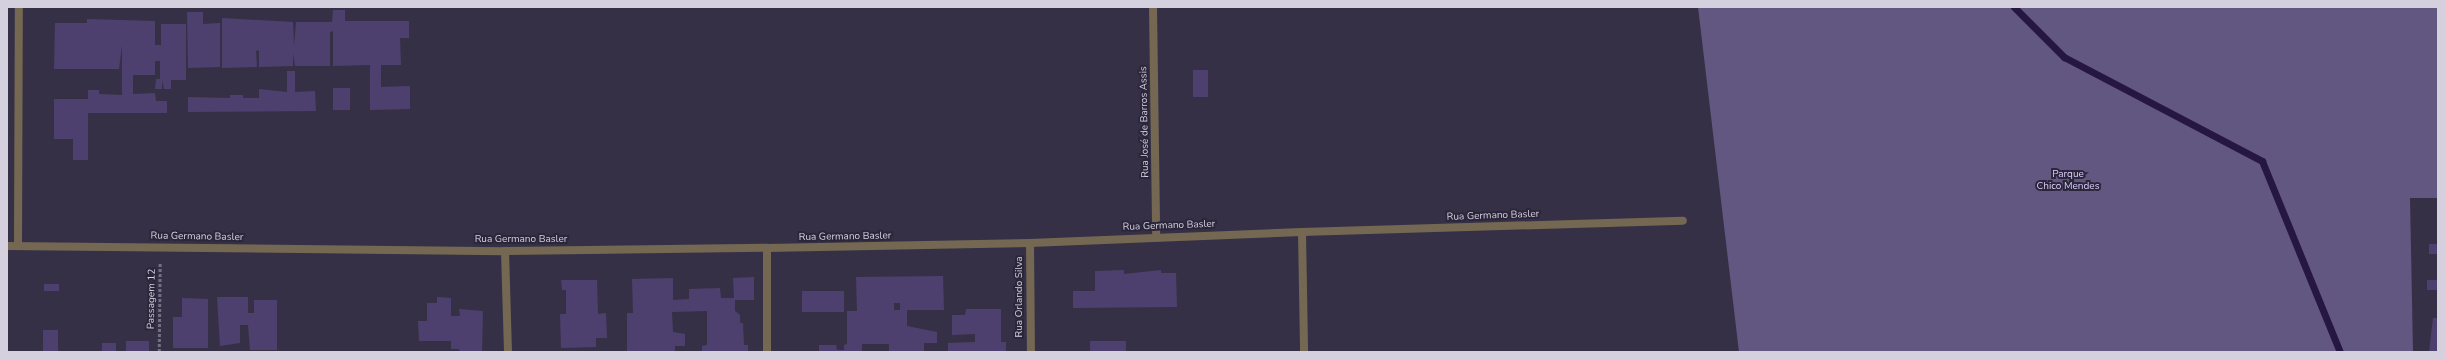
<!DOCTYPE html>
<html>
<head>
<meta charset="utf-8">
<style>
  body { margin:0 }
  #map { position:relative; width:2445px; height:359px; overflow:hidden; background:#363046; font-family:"Nunito Sans",sans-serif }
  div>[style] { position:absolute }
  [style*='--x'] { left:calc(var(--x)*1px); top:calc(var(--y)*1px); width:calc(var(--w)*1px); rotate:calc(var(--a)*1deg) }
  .green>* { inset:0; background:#625780 }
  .stream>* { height:7px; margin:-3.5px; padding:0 3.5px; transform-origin:3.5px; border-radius:3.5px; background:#261742 }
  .building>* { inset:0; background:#4d406e; transform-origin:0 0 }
  .path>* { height:2.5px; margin-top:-1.25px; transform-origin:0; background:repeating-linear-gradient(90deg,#756f82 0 3px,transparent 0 5px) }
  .minor>* { height:8px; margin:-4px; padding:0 4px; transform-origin:4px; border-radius:4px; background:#746853 }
  .tertiary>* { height:8px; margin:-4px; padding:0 4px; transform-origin:4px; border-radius:4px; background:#746853 }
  span { translate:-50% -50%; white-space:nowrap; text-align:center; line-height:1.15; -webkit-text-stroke:4px #2c263b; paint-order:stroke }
  .street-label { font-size:10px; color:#d4d0de }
  .park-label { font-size:10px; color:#d9cefd }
  .frame { position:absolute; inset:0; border:8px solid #d4d0de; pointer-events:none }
</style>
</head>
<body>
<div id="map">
  <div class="green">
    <i style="clip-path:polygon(1698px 7px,2438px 7px,2438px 198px,2410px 198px,2413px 352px,1739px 352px)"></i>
  </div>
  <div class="stream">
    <i style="--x:2014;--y:7;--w:71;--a:45"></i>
    <i style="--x:2064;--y:57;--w:224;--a:27.7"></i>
    <i style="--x:2262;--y:161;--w:206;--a:67.8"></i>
  </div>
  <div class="building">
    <i style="clip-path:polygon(333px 10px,345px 10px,345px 21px,409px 21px,409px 38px,400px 38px,401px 65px,381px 65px,381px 87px,410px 86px,410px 109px,370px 110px,370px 65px,333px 66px,333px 31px,330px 32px,330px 66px,295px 66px,293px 53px,293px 66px,259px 67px,259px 50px,256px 51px,257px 67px,222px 68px,222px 18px,293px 22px,294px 46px,296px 22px,332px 22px)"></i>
    <i style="clip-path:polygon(187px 12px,203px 12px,203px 24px,220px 23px,220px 67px,188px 68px)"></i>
    <i style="clip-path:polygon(87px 19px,155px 21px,155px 45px,161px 45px,161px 24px,186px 24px,186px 80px,171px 80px,171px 89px,164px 89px,162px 80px,162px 89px,155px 89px,156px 79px,160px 79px,160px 61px,155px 61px,155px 75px,133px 75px,133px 94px,155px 93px,156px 101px,167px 101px,167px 113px,88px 113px,88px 160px,73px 160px,73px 139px,54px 139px,54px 99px,88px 99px,88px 90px,99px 90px,99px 94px,122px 95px,122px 45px,119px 69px,54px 69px,55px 23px,87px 23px)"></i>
    <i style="left:1193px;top:70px;width:15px;height:27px"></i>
    <i style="clip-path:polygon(287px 71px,295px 71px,295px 92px,315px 91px,316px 111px,188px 112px,188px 97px,230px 98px,230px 95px,243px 95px,243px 98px,259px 98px,259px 89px,287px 92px)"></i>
    <i style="left:333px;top:88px;width:17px;height:22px"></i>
    <i style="left:2438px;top:244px;width:10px;height:9px;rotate:90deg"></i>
    <i style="clip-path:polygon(1124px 270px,1124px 274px,1161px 270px,1161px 273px,1176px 273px,1177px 307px,1073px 308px,1073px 291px,1095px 291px,1095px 271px)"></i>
    <i style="clip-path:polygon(evenodd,943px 276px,944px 310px,907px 310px,907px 326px,937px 332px,937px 343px,924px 343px,924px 352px,889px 352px,889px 344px,862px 344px,862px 352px,819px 352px,819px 345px,836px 345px,837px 350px,844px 350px,844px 345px,847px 344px,847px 311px,857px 311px,856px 277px,943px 276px,894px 303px,900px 303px,900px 310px,894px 310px,894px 303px)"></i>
    <i style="clip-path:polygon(754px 277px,754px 300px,735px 300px,735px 311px,740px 315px,740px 323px,743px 323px,744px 345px,748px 345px,748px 352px,702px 352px,702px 346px,707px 345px,707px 311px,672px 312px,673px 332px,685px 334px,685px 346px,675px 346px,675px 352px,627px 352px,627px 313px,633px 313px,632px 279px,673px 278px,673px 300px,689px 299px,689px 289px,720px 288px,721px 298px,734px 298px,733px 278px)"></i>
    <i style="clip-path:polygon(561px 280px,597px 280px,598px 314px,606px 313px,607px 338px,596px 338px,596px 347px,561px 348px,560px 314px,566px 314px,566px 290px,562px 290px)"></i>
    <i style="left:2427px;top:280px;width:11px;height:10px"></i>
    <i style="left:44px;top:284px;width:15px;height:7px"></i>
    <i style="left:802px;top:291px;width:42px;height:21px"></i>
    <i style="clip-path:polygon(217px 297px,248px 297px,248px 313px,254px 313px,254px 300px,277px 300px,277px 350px,250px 350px,248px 325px,240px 325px,240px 343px,220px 346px)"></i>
    <i style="clip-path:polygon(437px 297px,451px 298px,451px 316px,460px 316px,459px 309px,483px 311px,482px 352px,460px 352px,459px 349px,451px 349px,451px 341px,419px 341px,418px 321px,427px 321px,427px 303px,437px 303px)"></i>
    <i style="clip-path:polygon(182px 298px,208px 299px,208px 348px,173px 348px,173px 317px,182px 317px)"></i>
    <i style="clip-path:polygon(966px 309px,1001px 309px,1001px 342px,1006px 342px,1006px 352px,948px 352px,948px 343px,975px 342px,975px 334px,952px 335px,952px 315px,965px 315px)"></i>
    <i style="clip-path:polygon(2433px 318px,2438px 318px,2438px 352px,2429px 352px)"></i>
    <i style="left:43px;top:330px;width:15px;height:22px"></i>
    <i style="left:126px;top:341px;width:23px;height:11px"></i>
    <i style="left:1090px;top:341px;width:36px;height:11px"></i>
    <i style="left:102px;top:343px;width:14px;height:9px"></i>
  </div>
  <div class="path">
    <i style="--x:159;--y:352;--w:90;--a:-89.4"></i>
  </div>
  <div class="minor">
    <i style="--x:1153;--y:7;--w:229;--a:89.2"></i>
    <i style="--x:1302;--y:232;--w:381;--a:-1.7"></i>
    <i style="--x:1030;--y:243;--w:109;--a:89.5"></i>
    <i style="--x:18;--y:245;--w:238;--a:-89.8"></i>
    <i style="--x:767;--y:248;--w:104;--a:90"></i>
    <i style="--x:505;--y:251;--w:101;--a:88.3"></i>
  </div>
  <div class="tertiary">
    <i style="--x:7;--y:246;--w:498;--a:0.6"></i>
    <i style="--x:505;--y:251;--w:262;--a:-0.7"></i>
    <i style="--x:767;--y:248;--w:263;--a:-1.1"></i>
    <i style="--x:1030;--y:243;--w:272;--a:-2.3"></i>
    <i style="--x:1302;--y:232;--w:120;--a:89"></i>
  </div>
  <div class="street-label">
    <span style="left:1145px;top:122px;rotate:-91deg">Rua José de Barros Assis</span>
    <span style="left:1493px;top:216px;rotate:-2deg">Rua Germano Basler</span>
    <span style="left:1169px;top:226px;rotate:-2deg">Rua Germano Basler</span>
    <span style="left:197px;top:237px;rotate:1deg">Rua Germano Basler</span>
    <span style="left:845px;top:237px;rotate:-1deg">Rua Germano Basler</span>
    <span style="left:521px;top:240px">Rua Germano Basler</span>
    <span style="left:1020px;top:297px;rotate:-90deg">Rua Orlando Silva</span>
    <span style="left:152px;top:299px;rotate:-89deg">Passagem 12</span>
  </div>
  <div class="park-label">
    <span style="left:2068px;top:180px">Parque<br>Chico Mendes</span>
  </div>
  <div class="frame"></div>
</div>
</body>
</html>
